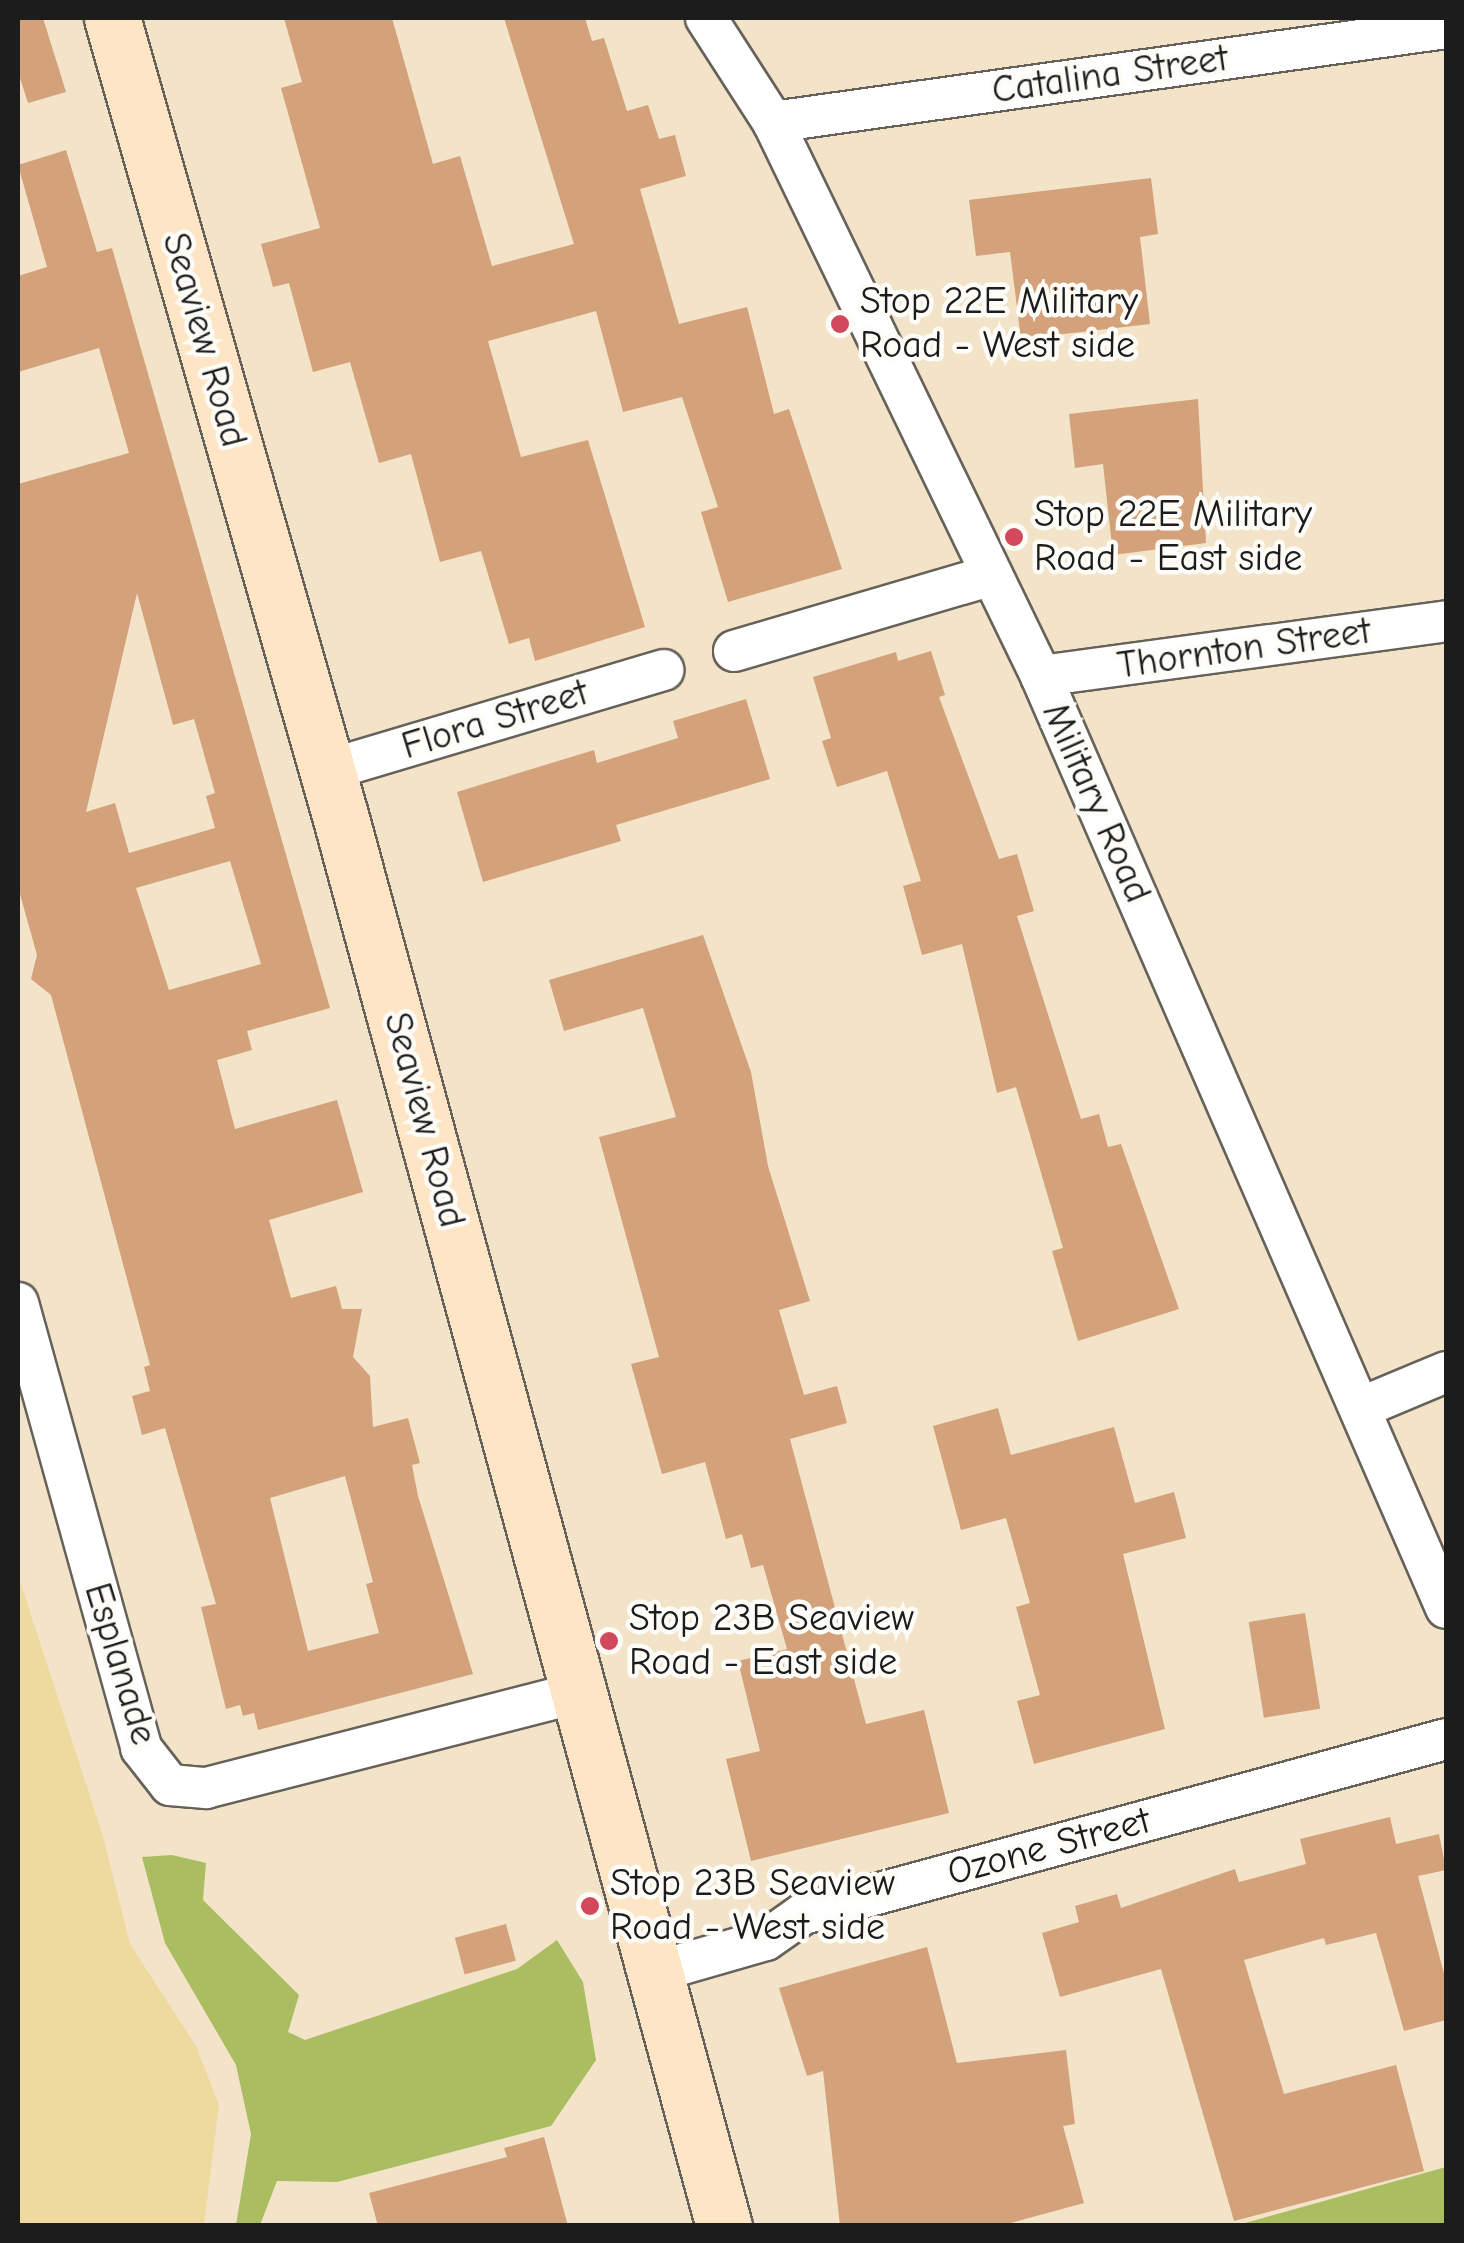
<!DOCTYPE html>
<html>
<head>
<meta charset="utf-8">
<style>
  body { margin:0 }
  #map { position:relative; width:1464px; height:2243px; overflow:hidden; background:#f3e3c9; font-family:"Comic Neue",sans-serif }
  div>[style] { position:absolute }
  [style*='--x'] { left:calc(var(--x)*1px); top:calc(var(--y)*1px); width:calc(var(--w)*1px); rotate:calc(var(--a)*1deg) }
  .green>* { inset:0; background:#aabd61 }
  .sand>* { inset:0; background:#eeda9e }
  .building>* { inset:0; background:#d3a27a; transform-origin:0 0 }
  .roads { filter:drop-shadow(2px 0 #676259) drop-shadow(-2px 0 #676259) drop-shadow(0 2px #676259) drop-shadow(0 -2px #676259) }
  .minor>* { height:40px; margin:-20px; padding:0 20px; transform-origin:20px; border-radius:20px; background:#fff }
  .secondary>* { height:55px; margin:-27.5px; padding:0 27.5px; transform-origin:27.5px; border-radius:27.5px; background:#fde5c5 }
  .dots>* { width:28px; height:28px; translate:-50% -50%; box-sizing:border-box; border:5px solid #fdfcf7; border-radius:50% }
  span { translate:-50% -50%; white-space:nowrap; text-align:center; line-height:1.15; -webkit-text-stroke:9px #fdfcf7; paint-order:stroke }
  .street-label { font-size:38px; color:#1c1c1c }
  .poi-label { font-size:38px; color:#1c1c1c }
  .left { translate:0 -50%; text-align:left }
  .frame { position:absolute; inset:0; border:20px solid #1c1c1c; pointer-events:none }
</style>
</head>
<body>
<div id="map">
  <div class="green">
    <i style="clip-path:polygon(172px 1855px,206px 1863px,203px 1900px,299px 1995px,288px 2032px,305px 2040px,517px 1969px,557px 1940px,583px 1982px,596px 2060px,551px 2126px,337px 2182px,277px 2181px,260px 2225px,236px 2225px,251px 2134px,236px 2065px,165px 1943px,142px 1857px)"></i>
    <i style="clip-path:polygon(1446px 2167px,1446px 2225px,1238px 2225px)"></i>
  </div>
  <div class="sand">
    <i style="clip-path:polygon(18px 1575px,102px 1833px,130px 1944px,196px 2046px,219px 2105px,204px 2225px,18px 2225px)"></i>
  </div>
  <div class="building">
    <i style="clip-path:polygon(18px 18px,43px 18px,66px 92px,28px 103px,18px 72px)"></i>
    <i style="clip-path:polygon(284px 18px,392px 18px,433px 164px,460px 156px,492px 266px,574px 244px,504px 18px,585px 18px,592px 41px,604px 38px,627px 111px,648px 105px,659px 139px,675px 135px,686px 176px,640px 189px,679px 324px,747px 307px,774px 414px,789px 409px,842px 569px,728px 602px,701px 512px,718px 507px,682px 397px,623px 412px,596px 311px,488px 341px,521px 457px,588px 440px,645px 627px,535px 661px,529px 638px,509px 644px,481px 551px,440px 562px,411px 454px,379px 463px,350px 362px,313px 372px,289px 283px,273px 287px,261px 244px,320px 228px,281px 88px,302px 82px)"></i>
    <i style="clip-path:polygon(evenodd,66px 150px,97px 252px,112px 248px,330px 1008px,247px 1031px,252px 1050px,217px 1060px,235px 1129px,337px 1100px,363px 1192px,269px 1220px,291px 1298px,336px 1286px,342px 1309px,362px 1309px,353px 1357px,370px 1376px,373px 1427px,408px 1418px,420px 1463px,412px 1465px,418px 1496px,473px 1674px,258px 1730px,254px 1713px,243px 1716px,240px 1705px,226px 1709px,201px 1607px,216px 1604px,165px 1428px,142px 1435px,132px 1396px,150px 1391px,144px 1367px,150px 1365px,51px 995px,31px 979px,37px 955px,18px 887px,18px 484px,129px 453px,99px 348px,18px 372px,18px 276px,47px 267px,18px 165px,66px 150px,137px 593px,173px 725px,194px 719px,215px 793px,206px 796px,215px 828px,129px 853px,115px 803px,86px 812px,137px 593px,66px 150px,230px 861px,261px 964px,169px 990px,136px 888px,230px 861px,66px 150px,345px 1476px,373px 1582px,366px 1584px,379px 1633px,308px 1651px,270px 1498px,345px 1476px)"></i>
    <i style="clip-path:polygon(1151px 178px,1158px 234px,1140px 237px,1150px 324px,1021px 339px,1010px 252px,976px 256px,969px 200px)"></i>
    <i style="clip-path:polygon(1198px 399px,1206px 543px,1113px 555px,1103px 464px,1075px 468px,1069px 414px)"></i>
    <i style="clip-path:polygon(931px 651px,945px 695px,939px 697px,999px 859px,1017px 854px,1034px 911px,1017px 916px,1081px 1119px,1099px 1114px,1108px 1147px,1121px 1144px,1179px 1309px,1078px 1341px,1052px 1251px,1063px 1248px,1016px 1087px,997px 1093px,962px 944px,922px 955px,903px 886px,921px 881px,887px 771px,837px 787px,822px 741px,831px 738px,813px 677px,896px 652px,898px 661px)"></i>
    <i style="clip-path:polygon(746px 699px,770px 779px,616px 825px,621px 841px,483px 882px,457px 792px,594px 750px,597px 763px,678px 738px,673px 721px)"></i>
    <i style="clip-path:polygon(703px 935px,751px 1072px,768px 1166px,810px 1301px,779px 1310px,804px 1395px,837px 1386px,847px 1423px,790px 1439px,866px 1724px,924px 1710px,949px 1813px,751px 1861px,726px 1759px,760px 1751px,738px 1661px,787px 1649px,763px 1565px,751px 1568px,742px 1534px,726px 1539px,705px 1462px,662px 1474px,631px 1364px,659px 1357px,599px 1137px,676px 1117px,643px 1008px,564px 1031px,549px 980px)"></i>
    <i style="clip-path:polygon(998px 1408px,1011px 1455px,1114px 1427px,1135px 1503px,1174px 1492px,1186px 1538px,1123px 1554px,1165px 1729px,1034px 1764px,1017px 1701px,1040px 1695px,1016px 1607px,1030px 1603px,1006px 1518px,961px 1530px,933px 1426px)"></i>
    <i style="left:1305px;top:1613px;width:97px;height:57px;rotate:81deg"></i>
    <i style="clip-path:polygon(1390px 1817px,1396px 1844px,1439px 1834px,1446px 1870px,1418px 1876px,1446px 1981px,1446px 2020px,1404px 2031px,1376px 1933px,1326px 1945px,1324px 1938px,1244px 1960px,1284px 2094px,1396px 2065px,1424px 2171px,1234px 2221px,1161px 1969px,1060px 1997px,1042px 1933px,1079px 1922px,1075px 1906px,1117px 1894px,1121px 1908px,1235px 1869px,1239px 1882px,1306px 1864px,1300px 1839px)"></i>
    <i style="left:506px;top:1924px;width:38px;height:53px;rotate:75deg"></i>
    <i style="clip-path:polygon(927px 1947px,957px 2063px,1066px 2050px,1075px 2124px,1063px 2126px,1084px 2203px,1000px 2226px,840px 2226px,823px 2071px,807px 2076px,779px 1988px)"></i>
    <i style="clip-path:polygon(544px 2137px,568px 2226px,378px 2226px,369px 2193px,507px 2157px,504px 2148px)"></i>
  </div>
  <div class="roads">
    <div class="minor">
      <i style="--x:706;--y:18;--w:124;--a:57.2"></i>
      <i style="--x:773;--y:122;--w:615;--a:64.18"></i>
      <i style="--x:1041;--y:676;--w:1016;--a:66.51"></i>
      <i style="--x:773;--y:122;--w:680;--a:-7.95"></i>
      <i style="--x:734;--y:651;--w:263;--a:-16.4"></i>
      <i style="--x:986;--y:577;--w:10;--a:-90"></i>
      <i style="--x:1041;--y:676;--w:409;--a:-7.7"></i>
      <i style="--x:328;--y:770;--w:350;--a:-16.6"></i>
      <i style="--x:18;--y:1303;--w:462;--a:74.5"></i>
      <i style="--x:141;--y:1748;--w:47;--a:51.9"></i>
      <i style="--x:170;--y:1785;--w:36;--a:5"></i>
      <i style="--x:206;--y:1788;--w:386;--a:-14.4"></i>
      <i style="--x:1360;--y:1408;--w:93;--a:-22.7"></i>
      <i style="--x:658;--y:1971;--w:112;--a:-16"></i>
      <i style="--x:766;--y:1940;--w:45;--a:-35.1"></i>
      <i style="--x:803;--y:1914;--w:666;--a:-15.22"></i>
    </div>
    <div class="secondary">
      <i style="--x:112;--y:18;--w:829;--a:74.04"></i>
      <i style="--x:340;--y:815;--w:1462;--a:74.78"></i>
    </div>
  </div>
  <div class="dots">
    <i style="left:840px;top:324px;background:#d1495b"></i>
    <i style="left:1014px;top:537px;background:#d1495b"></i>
    <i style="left:609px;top:1641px;background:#d1495b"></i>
    <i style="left:590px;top:1906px;background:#d1495b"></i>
  </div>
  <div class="street-label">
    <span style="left:1110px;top:75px;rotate:-8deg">Catalina Street</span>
    <span style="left:204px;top:340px;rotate:74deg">Seaview Road</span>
    <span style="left:1244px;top:649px;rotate:-8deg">Thornton Street</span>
    <span style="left:495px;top:720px;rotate:-17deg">Flora Street</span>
    <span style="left:1096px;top:803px;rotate:66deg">Military Road</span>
    <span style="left:424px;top:1120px;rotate:75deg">Seaview Road</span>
    <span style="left:120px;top:1664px;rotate:73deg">Esplanade</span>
    <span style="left:1049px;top:1847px;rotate:-15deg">Ozone Street</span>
  </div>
  <div class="poi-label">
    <span class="left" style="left:860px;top:324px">Stop 22E Military<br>Road - West side</span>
    <span class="left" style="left:1034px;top:537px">Stop 22E Military<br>Road - East side</span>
    <span class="left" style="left:629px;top:1641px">Stop 23B Seaview<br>Road - East side</span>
    <span class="left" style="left:610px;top:1906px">Stop 23B Seaview<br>Road - West side</span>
  </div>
  <div class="frame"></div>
</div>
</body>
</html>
